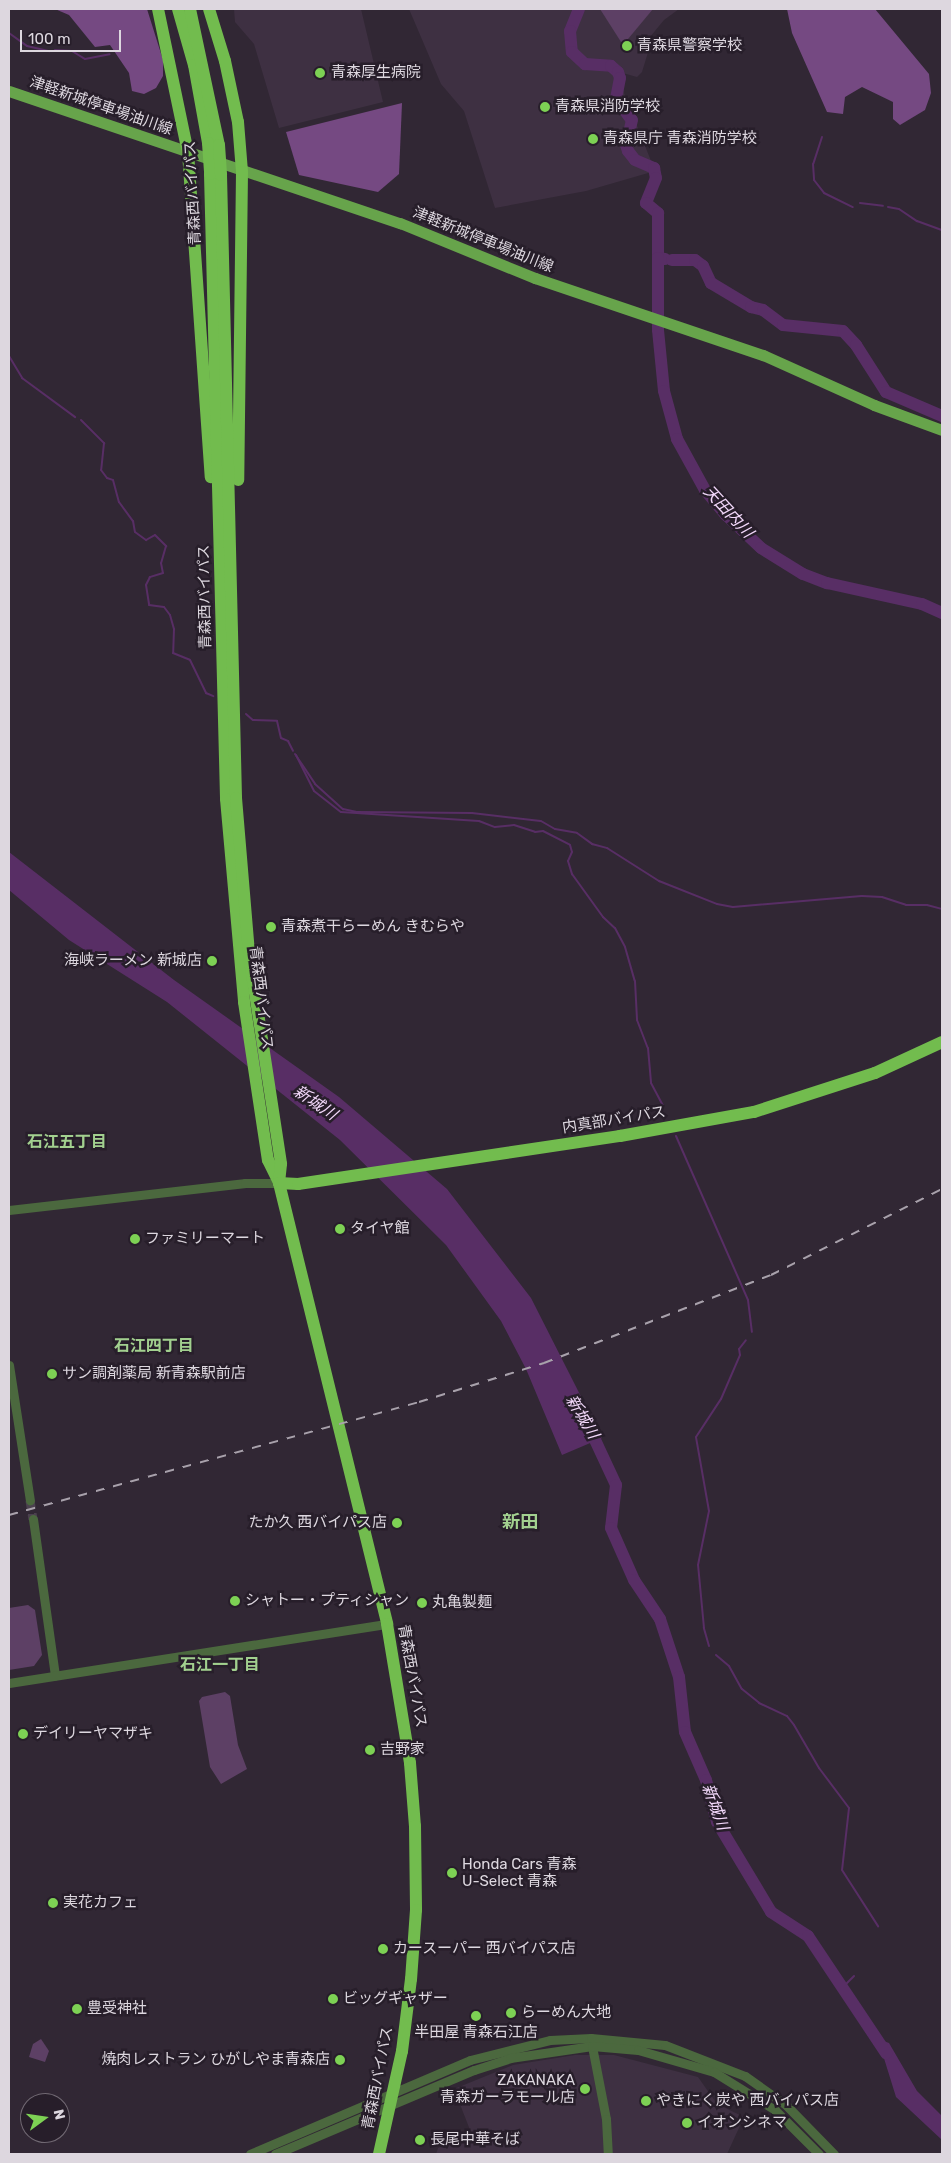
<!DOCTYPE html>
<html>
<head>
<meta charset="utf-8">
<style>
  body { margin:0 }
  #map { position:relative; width:951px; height:2163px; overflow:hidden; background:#312734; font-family:Rubik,"Noto Sans JP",sans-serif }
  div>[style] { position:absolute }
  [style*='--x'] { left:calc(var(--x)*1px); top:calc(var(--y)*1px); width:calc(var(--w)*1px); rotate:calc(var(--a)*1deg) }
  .built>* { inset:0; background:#3e3042 }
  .green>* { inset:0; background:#5d4065 }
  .forest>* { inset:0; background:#754982 }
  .water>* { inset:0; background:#582e65 }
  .stream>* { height:2px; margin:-1px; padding:0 1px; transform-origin:1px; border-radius:1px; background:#582e65 }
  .river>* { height:12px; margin:-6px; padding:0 6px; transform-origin:6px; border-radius:6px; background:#582e65 }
  .minor-tunnel>* { height:9px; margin-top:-4.5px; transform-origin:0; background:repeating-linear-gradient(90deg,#4b414e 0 9px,transparent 0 13.5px) }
  .minor>* { height:9px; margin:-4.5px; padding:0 4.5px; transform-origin:4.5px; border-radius:4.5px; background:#4b683e }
  .major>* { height:11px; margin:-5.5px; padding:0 5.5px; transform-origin:5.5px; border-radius:5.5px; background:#67a44b }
  .highway>* { height:12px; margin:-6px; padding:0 6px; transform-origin:6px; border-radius:6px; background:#72bc4e }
  .rail>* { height:2px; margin-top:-1px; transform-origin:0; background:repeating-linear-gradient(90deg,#a8a1ab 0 9px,transparent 0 18px) }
  .highway-bridge>* { height:12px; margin:-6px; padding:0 6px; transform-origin:6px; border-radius:6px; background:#72bc4e }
  .dots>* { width:14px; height:14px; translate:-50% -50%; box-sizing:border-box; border:2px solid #271e2a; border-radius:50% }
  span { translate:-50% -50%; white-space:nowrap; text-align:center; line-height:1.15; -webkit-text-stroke:5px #271e2a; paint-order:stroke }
  .poi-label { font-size:15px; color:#ddd7df }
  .left { translate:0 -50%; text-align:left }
  .right { translate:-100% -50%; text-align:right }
  .street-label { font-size:15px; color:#ddd7df }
  .water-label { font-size:16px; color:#f3d9fb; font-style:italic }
  .neighbourhood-label { font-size:16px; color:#a2d08f; font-weight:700 }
  .quarter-label { font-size:18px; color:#a2d08f; font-weight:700 }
  .frame { position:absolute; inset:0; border:10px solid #ddd7df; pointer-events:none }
  .north { position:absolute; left:20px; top:2093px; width:50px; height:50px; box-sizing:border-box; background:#271e2a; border:1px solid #706872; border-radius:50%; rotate:76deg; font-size:14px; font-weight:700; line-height:20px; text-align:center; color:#ddd7df }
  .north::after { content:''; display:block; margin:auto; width:18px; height:22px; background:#7dd154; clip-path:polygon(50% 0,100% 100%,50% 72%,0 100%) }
  .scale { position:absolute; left:20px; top:30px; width:101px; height:22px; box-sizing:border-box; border:2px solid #ddd7df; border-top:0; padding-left:6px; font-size:15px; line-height:18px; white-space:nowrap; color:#ddd7df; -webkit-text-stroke:4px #271e2a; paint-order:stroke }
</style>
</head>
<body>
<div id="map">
  <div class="built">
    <i style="clip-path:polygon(234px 9px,361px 9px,383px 102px,279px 128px,254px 44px,235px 22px)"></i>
    <i style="clip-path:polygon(409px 9px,679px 9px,664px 20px,645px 43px,649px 49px,642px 72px,637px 77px,619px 72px,624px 93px,655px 171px,586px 191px,495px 208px,464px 111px,441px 84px)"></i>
    <i style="clip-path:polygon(575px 2055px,614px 2055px,698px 2077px,717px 2104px,744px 2117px,727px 2154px,436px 2154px,438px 2148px,472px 2135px,454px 2089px,513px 2065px)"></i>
  </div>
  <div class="green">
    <i style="clip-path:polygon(600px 9px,653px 9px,623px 45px)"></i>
    <i style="clip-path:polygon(28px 1605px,35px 1610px,42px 1655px,34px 1666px,9px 1670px,9px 1608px)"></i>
    <i style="clip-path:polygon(225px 1692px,230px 1696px,238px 1745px,247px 1769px,221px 1784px,210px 1767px,199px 1701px,202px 1697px)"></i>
    <i style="clip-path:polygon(41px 2039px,49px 2051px,45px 2062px,29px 2057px,33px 2044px)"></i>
  </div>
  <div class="forest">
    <i style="clip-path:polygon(55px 9px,147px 9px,163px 60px,163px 76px,156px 88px,144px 94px,132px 91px,129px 73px,110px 45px,95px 47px,69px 15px)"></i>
    <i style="clip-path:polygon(787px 9px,875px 9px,929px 74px,931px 93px,925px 110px,900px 125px,893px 119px,893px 102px,862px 87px,845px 97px,843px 114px,827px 112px,792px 33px)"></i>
    <i style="clip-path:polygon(402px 103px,399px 174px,378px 192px,299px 175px,286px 132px)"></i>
  </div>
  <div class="water">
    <i style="clip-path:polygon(9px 852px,174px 980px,339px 1097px,447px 1189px,531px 1298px,602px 1438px,562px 1455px,526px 1369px,501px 1321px,446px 1245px,340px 1140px,167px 1002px,69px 940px,9px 890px)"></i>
    <i style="clip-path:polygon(878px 2039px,889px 2043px,917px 2091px,942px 2116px,942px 2140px,896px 2097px)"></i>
  </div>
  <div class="stream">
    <i style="--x:9;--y:33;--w:22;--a:36"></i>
    <i style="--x:27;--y:46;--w:23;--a:13"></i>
    <i style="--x:55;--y:50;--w:17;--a:3"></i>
    <i style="--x:72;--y:51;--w:15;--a:32"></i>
    <i style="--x:85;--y:59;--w:25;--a:-11"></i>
    <i style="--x:822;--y:137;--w:28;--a:108"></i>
    <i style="--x:813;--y:164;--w:16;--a:86"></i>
    <i style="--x:814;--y:180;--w:16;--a:52"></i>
    <i style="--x:824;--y:193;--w:32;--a:26"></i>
    <i style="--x:860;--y:203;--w:23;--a:7"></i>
    <i style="--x:888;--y:207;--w:11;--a:10"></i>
    <i style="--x:899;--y:209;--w:22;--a:34"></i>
    <i style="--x:917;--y:221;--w:27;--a:20"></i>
    <i style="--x:9;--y:356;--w:26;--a:59"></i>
    <i style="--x:22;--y:378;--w:66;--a:36.3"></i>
    <i style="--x:81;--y:420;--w:33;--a:45"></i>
    <i style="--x:104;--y:443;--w:27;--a:96"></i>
    <i style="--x:101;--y:470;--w:10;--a:53"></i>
    <i style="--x:107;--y:478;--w:6;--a:18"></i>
    <i style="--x:113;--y:480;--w:23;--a:75"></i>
    <i style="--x:119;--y:502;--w:24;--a:54"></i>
    <i style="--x:133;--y:521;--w:11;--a:80"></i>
    <i style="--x:135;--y:532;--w:14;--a:36"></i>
    <i style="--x:146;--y:540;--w:10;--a:-29"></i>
    <i style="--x:155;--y:535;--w:16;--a:45"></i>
    <i style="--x:166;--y:546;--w:18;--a:106"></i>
    <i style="--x:161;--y:563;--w:10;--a:79"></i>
    <i style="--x:163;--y:573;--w:14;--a:163"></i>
    <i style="--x:150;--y:577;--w:9;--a:117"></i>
    <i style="--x:146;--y:585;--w:20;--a:81"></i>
    <i style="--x:149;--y:605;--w:15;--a:8"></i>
    <i style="--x:164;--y:607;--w:10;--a:53"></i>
    <i style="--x:170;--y:615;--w:15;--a:74"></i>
    <i style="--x:174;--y:629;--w:24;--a:92"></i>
    <i style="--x:173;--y:653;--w:18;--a:22"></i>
    <i style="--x:190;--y:660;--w:37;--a:64"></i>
    <i style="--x:206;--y:693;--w:8;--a:23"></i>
    <i style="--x:246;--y:714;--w:9;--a:41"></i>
    <i style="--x:253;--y:720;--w:24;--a:2"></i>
    <i style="--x:277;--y:721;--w:17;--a:77"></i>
    <i style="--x:281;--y:738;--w:8;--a:23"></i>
    <i style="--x:288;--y:741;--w:11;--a:63"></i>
    <i style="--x:295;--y:754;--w:36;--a:56"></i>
    <i style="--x:315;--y:784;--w:38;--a:42"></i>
    <i style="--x:343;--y:809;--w:14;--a:12"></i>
    <i style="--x:357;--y:812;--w:115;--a:0.5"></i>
    <i style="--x:472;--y:813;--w:69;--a:6.6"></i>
    <i style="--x:541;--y:821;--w:16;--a:30"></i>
    <i style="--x:555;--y:829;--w:22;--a:10"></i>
    <i style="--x:577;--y:833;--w:19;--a:36"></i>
    <i style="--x:592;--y:844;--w:16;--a:15"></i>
    <i style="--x:607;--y:848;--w:62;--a:32.4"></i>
    <i style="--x:659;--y:881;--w:62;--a:21.6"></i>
    <i style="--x:717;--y:904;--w:16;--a:11"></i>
    <i style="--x:733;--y:907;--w:129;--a:-4.9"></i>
    <i style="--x:862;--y:896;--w:20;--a:3"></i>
    <i style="--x:882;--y:897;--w:25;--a:18"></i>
    <i style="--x:906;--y:905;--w:21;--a:0"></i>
    <i style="--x:927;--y:905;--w:16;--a:15"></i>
    <i style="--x:296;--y:755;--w:40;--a:63.4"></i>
    <i style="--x:314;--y:791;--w:34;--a:38"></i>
    <i style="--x:341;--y:812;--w:138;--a:3.7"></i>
    <i style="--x:479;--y:821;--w:17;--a:21"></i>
    <i style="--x:495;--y:827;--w:19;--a:-6"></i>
    <i style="--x:514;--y:825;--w:22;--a:18"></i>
    <i style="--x:535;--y:832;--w:8;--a:-7"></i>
    <i style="--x:543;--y:831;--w:30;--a:27"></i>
    <i style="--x:570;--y:845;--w:7;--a:74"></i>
    <i style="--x:572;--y:852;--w:10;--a:114"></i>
    <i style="--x:568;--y:861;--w:14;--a:73"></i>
    <i style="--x:572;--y:874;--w:53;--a:54.2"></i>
    <i style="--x:603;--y:917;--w:16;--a:43"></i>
    <i style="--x:615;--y:928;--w:21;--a:62"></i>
    <i style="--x:625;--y:947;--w:35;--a:74"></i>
    <i style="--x:635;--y:981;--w:39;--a:87"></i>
    <i style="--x:637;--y:1020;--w:30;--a:69"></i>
    <i style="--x:648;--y:1048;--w:35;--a:85"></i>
    <i style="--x:651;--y:1083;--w:26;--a:62"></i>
    <i style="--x:676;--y:1136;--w:179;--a:66.3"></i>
    <i style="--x:748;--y:1300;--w:32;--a:83"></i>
    <i style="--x:709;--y:1646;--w:19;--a:-106"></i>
    <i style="--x:704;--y:1628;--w:63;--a:-95.4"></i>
    <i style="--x:698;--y:1565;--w:55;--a:-78.5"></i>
    <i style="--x:709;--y:1511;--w:75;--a:-100"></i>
    <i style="--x:696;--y:1437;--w:45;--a:-56.7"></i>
    <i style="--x:721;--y:1399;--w:48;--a:-66.6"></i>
    <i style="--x:740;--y:1355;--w:6;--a:-99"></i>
    <i style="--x:739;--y:1349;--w:11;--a:-52"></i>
    <i style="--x:716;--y:1655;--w:17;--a:40"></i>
    <i style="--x:729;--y:1666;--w:26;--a:61"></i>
    <i style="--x:742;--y:1689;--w:22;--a:39"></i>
    <i style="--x:759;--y:1703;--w:31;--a:25"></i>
    <i style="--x:787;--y:1716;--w:11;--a:52"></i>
    <i style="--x:794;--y:1725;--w:50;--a:59.8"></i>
    <i style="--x:819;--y:1768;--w:50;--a:53.1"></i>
    <i style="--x:849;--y:1808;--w:62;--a:96.4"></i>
    <i style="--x:842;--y:1870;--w:67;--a:57.3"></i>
    <i style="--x:842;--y:1988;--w:17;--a:-45"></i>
  </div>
  <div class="river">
    <i style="--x:579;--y:9;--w:24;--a:112"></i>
    <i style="--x:570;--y:31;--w:21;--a:85"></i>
    <i style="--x:572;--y:52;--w:18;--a:43"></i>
    <i style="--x:585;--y:64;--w:26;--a:4"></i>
    <i style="--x:611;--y:66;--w:9;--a:41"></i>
    <i style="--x:618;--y:72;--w:6;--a:72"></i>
    <i style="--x:620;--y:78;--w:21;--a:101"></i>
    <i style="--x:616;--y:99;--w:26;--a:53"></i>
    <i style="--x:632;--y:120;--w:26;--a:103"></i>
    <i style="--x:626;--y:145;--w:6;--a:72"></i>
    <i style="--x:628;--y:151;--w:11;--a:52"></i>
    <i style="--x:635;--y:160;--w:21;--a:23"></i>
    <i style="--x:654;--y:168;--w:10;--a:79"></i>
    <i style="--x:656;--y:178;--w:27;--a:112"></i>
    <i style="--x:646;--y:203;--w:16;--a:40"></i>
    <i style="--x:658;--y:213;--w:45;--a:90"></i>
    <i style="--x:658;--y:258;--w:7;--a:8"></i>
    <i style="--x:658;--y:258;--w:72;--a:90"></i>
    <i style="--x:658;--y:330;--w:61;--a:84.4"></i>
    <i style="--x:664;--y:391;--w:50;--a:74.8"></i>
    <i style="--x:677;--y:439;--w:58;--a:61.2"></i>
    <i style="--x:705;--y:490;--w:33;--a:50"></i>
    <i style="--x:726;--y:515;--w:48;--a:43.3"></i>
    <i style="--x:761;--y:548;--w:49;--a:31.8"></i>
    <i style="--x:803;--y:574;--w:26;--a:21"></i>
    <i style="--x:827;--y:583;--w:97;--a:12.5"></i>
    <i style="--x:922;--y:604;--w:22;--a:24"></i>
    <i style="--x:672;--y:260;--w:23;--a:0"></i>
    <i style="--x:695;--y:260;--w:10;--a:37"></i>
    <i style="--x:703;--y:266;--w:19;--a:65"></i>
    <i style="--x:711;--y:283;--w:47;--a:31"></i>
    <i style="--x:751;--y:307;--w:12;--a:14"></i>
    <i style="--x:763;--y:310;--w:25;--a:37"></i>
    <i style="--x:783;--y:325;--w:60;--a:5.7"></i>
    <i style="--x:843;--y:331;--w:19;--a:47"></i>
    <i style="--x:856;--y:345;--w:56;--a:57.4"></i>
    <i style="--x:886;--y:392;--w:61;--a:23.2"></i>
    <i style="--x:589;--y:1427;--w:64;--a:65"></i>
    <i style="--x:616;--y:1485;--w:43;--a:96.6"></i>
    <i style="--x:611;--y:1528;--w:57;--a:66.1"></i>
    <i style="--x:634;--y:1580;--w:47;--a:56.3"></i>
    <i style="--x:660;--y:1619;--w:61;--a:71.9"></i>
    <i style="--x:679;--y:1677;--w:55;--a:83.8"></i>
    <i style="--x:685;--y:1732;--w:52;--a:66.4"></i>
    <i style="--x:706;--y:1780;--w:43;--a:75.3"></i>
    <i style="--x:717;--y:1822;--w:105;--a:59"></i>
    <i style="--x:771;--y:1912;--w:44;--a:33"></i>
    <i style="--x:808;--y:1936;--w:141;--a:56.3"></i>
  </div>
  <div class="minor-tunnel">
    <i style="--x:30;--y:1500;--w:19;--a:81"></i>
  </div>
  <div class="minor">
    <i style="--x:9;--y:1210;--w:238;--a:-6.5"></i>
    <i style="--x:245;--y:1183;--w:34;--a:0"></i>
    <i style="--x:9;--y:1365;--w:137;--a:81.2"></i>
    <i style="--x:33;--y:1519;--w:158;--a:82"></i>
    <i style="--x:9;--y:1683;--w:383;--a:-8.9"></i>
    <i style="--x:591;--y:2041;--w:79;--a:79.1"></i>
    <i style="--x:606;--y:2119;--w:35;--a:87"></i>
    <i style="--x:250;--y:2154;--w:239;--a:-23.1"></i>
    <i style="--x:470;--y:2060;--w:82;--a:-14"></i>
    <i style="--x:550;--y:2040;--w:41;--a:-2.8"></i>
    <i style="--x:591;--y:2038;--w:74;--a:5.4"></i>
    <i style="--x:665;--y:2045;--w:86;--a:21.2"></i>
    <i style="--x:745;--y:2076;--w:50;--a:35.3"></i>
    <i style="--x:786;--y:2105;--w:69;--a:45.6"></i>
    <i style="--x:275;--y:2154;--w:216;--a:-22.9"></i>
    <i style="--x:474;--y:2070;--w:38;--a:-18"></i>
    <i style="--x:510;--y:2058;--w:83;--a:-8.3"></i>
    <i style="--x:592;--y:2046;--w:46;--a:5"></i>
    <i style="--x:638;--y:2050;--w:79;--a:16.1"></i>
    <i style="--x:714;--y:2072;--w:72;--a:31.9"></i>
    <i style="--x:775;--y:2110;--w:62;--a:45"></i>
  </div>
  <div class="major">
    <i style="--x:9;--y:91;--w:413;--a:18.7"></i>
    <i style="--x:400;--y:223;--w:146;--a:22.2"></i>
    <i style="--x:535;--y:278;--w:241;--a:18.7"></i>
    <i style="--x:763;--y:355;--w:122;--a:24.2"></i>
    <i style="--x:874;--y:405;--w:72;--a:20.2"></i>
  </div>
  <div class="highway">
    <i style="--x:158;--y:9;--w:146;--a:78.2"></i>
    <i style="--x:188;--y:152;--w:326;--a:86"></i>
    <i style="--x:178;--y:9;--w:58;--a:74.1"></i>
    <i style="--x:194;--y:65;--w:79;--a:79.8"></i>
    <i style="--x:190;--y:9;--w:139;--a:78"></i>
    <i style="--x:209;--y:9;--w:54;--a:72.9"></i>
    <i style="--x:225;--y:61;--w:62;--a:78"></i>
    <i style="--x:238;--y:122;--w:50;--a:85.4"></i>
    <i style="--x:242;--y:172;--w:308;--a:90.7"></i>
    <i style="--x:210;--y:174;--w:625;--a:88.53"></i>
    <i style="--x:226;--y:799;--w:204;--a:84.9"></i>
    <i style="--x:244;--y:1002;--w:160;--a:81.4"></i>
    <i style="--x:268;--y:1160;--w:25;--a:64"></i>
    <i style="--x:279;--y:1183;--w:454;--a:76.2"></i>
    <i style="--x:387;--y:1624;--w:141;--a:80.6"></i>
    <i style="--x:410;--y:1763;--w:63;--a:85.5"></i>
    <i style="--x:415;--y:1826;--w:84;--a:89.3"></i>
    <i style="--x:416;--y:1910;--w:69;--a:94.1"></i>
    <i style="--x:411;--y:1979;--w:73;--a:97.1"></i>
    <i style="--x:402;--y:2051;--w:106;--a:102.6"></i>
    <i style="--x:221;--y:175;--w:623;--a:88.62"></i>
    <i style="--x:236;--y:798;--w:157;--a:85.2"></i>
    <i style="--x:249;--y:954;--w:212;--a:81.3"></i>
    <i style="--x:281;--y:1164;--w:19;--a:96"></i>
    <i style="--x:279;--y:1183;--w:19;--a:3"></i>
    <i style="--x:298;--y:1184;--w:326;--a:-8.5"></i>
    <i style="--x:620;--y:1136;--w:136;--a:-10.2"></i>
    <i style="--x:754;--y:1112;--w:127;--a:-17.9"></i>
    <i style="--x:875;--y:1073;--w:74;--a:-24.8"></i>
  </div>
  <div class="rail">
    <i style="--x:9;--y:1515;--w:425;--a:-15.4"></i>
    <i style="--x:419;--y:1402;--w:131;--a:-17.3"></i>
    <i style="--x:544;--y:1363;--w:243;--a:-21.2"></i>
    <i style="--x:771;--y:1275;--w:191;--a:-26.7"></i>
  </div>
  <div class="highway-bridge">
    <i style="--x:208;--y:143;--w:31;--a:86"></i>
    <i style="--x:219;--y:145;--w:30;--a:86"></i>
  </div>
  <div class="dots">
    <i style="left:627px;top:46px;background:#7dd154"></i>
    <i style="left:320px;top:73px;background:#7dd154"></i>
    <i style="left:545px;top:107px;background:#7dd154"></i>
    <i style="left:593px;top:139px;background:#7dd154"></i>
    <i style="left:271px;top:927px;background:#7dd154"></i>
    <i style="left:212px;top:961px;background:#7dd154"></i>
    <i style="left:340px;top:1229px;background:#7dd154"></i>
    <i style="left:135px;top:1239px;background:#7dd154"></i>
    <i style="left:52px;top:1374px;background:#7dd154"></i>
    <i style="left:397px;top:1523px;background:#7dd154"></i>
    <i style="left:235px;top:1601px;background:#7dd154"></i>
    <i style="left:422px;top:1603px;background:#7dd154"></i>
    <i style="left:23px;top:1734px;background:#7dd154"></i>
    <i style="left:370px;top:1750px;background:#7dd154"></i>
    <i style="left:452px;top:1873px;background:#7dd154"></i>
    <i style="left:53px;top:1903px;background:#7dd154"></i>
    <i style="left:383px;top:1949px;background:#7dd154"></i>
    <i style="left:333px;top:1999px;background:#7dd154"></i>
    <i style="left:77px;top:2009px;background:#7dd154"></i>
    <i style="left:511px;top:2013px;background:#7dd154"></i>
    <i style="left:476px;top:2016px;background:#7dd154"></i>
    <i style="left:340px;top:2060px;background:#7dd154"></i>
    <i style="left:585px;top:2089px;background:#7dd154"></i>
    <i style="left:646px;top:2101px;background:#7dd154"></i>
    <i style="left:687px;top:2123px;background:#7dd154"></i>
    <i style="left:420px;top:2140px;background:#7dd154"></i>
  </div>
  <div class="poi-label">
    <span class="left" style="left:637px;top:46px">青森県警察学校</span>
    <span class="left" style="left:331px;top:73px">青森厚生病院</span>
    <span class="left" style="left:555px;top:107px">青森県消防学校</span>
    <span class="left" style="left:603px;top:139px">青森県庁 青森消防学校</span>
    <span class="left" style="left:281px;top:927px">青森煮干らーめん きむらや</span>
    <span class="right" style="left:202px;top:961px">海峡ラーメン 新城店</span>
    <span class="left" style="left:350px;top:1229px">タイヤ館</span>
    <span class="left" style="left:145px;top:1239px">ファミリーマート</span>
    <span class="left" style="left:62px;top:1374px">サン調剤薬局 新青森駅前店</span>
    <span class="right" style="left:387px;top:1523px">たか久 西バイパス店</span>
    <span class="left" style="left:245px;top:1601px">シャトー・プティシャン</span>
    <span class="left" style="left:432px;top:1603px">丸亀製麺</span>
    <span class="left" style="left:33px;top:1734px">デイリーヤマザキ</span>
    <span class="left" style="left:380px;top:1750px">吉野家</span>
    <span class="left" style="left:462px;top:1873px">Honda Cars 青森<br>U-Select 青森</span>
    <span class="left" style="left:63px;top:1903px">実花カフェ</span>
    <span class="left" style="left:393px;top:1949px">カースーパー 西バイパス店</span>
    <span class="left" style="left:343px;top:1999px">ビッグギャザー</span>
    <span class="left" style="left:87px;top:2009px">豊受神社</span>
    <span class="left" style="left:521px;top:2013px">らーめん大地</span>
    <span style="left:476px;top:2033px">半田屋 青森石江店</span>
    <span class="right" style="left:330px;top:2060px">焼肉レストラン ひがしやま青森店</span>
    <span class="right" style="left:575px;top:2089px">ZAKANAKA<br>青森ガーラモール店</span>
    <span class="left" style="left:656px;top:2101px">やきにく炭や 西バイパス店</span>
    <span class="left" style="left:697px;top:2123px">イオンシネマ</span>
    <span class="left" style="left:430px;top:2140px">長尾中華そば</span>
  </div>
  <div class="street-label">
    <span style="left:101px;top:106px;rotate:19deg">津軽新城停車場油川線</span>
    <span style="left:193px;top:193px;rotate:-93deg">青森西バイパス</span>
    <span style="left:483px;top:240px;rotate:22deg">津軽新城停車場油川線</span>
    <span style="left:205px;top:597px;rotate:-91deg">青森西バイパス</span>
    <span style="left:261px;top:998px;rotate:83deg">青森西バイパス</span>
    <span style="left:614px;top:1120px;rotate:-9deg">内真部バイパス</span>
    <span style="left:412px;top:1676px;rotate:80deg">青森西バイパス</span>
    <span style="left:378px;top:2078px;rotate:-79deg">青森西バイパス</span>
  </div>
  <div class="water-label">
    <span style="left:728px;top:512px;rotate:47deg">天田内川</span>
    <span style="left:315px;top:1103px;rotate:34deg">新城川</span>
    <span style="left:582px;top:1417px;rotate:59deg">新城川</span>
    <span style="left:715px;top:1807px;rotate:70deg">新城川</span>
  </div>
  <div class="neighbourhood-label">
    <span style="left:67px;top:1142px">石江五丁目</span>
    <span style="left:154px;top:1346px">石江四丁目</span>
    <span style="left:220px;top:1665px">石江一丁目</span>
  </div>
  <div class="quarter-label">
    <span style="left:520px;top:1522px">新田</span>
  </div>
  <div class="frame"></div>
  <div class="north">N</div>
  <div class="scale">100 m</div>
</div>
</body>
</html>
